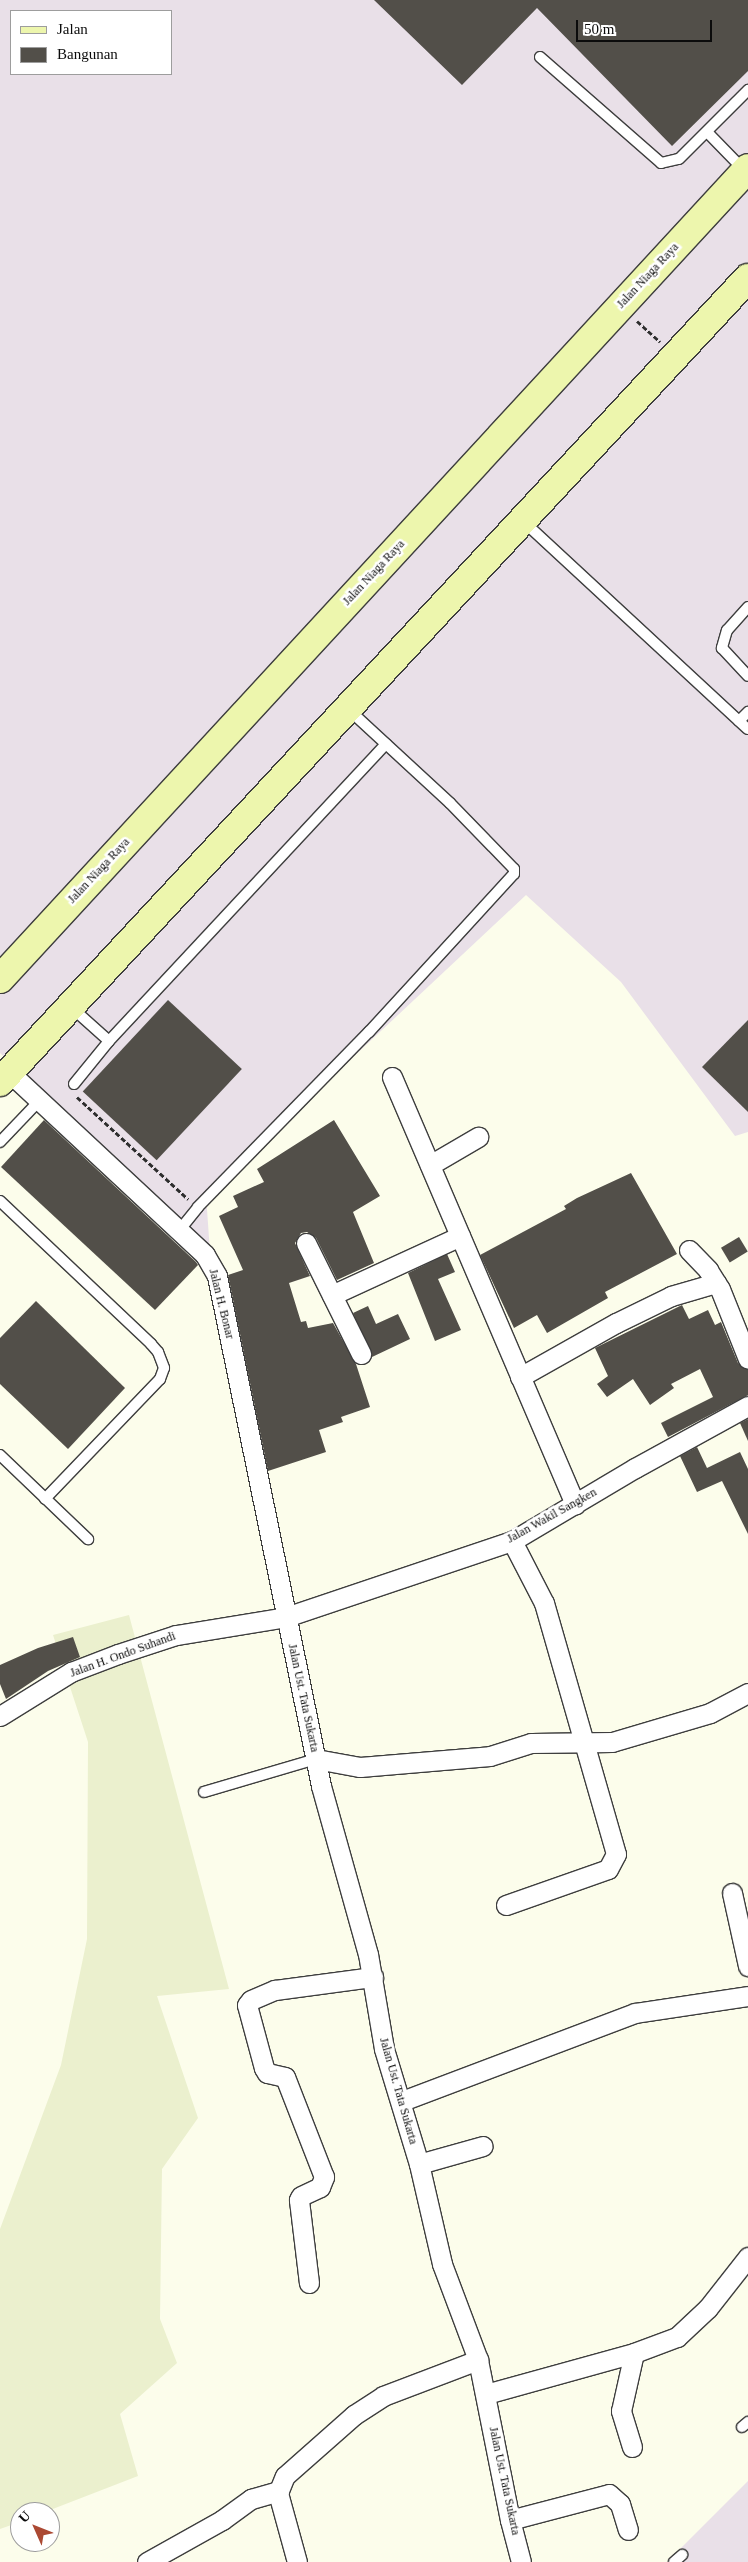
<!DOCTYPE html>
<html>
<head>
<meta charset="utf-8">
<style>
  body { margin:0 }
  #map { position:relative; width:748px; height:2562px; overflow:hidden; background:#fcfdeb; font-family:"Times New Roman",serif }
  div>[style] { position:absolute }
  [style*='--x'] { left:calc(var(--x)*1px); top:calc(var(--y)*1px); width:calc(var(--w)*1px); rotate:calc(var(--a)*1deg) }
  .industrial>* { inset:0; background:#e9e0e8 }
  .farmland>* { inset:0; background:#ebf0ce }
  .building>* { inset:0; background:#524f49; transform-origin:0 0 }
  .path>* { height:3px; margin-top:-1.5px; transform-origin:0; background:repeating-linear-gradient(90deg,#2d2d2d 0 5px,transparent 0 7.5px) }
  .roads { filter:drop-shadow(1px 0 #3e3e3e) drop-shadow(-1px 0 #3e3e3e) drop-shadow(0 1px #3e3e3e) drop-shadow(0 -1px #3e3e3e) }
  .service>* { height:10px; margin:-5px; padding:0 5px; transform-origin:5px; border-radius:5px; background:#fff }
  .minor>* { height:19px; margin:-9.5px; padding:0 9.5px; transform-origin:9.5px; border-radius:9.5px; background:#fff }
  .secondary>* { height:28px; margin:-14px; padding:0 14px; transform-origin:14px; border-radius:14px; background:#edf6ad }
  span { translate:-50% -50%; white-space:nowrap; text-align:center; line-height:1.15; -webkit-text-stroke:5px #fff; paint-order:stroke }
  .street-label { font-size:12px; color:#0b0b0b }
  .legend { position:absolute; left:10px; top:10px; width:162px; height:65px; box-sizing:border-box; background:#fff; border:1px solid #9d9d9d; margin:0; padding:6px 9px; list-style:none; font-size:15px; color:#0b0b0b }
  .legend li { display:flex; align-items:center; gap:10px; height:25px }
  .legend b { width:25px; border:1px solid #9d9d9d }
  .north { position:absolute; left:10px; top:2502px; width:50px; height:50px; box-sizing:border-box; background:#fff; border:1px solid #9d9d9d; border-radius:50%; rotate:314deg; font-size:14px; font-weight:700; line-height:20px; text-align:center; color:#0b0b0b }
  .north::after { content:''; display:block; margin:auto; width:18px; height:22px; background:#ab4933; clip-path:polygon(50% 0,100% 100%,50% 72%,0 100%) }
  .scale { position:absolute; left:576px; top:20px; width:136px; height:22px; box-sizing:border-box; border:2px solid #0b0b0b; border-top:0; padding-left:6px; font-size:15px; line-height:18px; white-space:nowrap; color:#0b0b0b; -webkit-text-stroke:4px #fff; paint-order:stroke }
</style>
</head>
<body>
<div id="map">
  <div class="industrial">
    <i style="clip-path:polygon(evenodd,0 0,748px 0,748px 1132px,735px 1136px,621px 982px,526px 895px,206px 1195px,210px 1252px,0 1053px,0 0,11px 11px,171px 11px,171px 74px,11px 74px,11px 11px)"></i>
    <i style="clip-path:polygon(748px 2481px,748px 2562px,682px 2562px,674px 2555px)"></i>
  </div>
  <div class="farmland">
    <i style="clip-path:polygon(129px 1615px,229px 1989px,157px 1996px,198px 2118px,162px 2169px,160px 2319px,177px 2363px,120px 2414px,138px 2476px,45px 2512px,20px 2512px,20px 2522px,0 2529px,0 2229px,61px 2065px,87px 1939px,88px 1742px,53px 1635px)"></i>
  </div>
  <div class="building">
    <i style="clip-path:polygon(374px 0,748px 0,748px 71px,672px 146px,537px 8px,462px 85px)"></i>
    <i style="left:168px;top:1000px;width:101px;height:125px;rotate:43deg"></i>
    <i style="clip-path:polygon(748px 1020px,748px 1112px,702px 1067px)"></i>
    <i style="clip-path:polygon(44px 1120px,196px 1262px,198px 1265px,155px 1310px,1px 1167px)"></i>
    <i style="clip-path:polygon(334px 1120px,380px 1196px,353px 1212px,374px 1263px,337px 1280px,316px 1238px,307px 1232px,301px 1233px,295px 1243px,310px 1276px,289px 1283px,301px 1322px,306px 1321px,308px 1328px,333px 1323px,356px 1364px,370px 1407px,341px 1417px,343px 1422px,319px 1430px,326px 1452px,268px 1471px,228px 1275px,243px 1270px,219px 1216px,238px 1207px,233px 1196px,264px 1182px,257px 1169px)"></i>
    <i style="clip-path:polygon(631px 1173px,677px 1254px,605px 1292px,608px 1298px,547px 1333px,537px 1315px,514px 1328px,480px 1255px,566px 1209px,564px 1206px,577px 1198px)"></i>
    <i style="left:739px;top:1237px;width:17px;height:21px;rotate:59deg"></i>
    <i style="clip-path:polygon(447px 1254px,455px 1272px,438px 1279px,461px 1330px,435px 1341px,408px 1273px)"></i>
    <i style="clip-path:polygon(36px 1301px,125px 1388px,68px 1449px,0 1384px,0 1338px)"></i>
    <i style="clip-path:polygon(682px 1305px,689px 1319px,708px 1310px,715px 1325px,721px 1322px,738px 1363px,748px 1370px,748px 1395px,668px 1437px,661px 1423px,713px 1397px,700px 1369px,671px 1384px,674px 1388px,650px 1405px,633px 1379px,607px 1397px,597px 1384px,608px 1376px,595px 1348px)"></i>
    <i style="clip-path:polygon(368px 1306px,376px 1324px,398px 1314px,410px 1339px,372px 1357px,353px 1313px)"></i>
    <i style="clip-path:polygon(748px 1419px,748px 1441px,740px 1423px)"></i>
    <i style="clip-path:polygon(697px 1447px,707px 1468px,740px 1452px,748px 1469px,748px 1534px,722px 1481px,697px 1492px,680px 1456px)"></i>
    <i style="clip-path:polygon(73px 1637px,80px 1657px,48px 1671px,6px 1699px,0 1684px,0 1665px,38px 1648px)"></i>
  </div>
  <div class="path">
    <i style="--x:637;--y:321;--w:31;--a:42"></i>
    <i style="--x:77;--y:1097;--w:151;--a:42.6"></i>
  </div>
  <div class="roads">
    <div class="service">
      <i style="--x:540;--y:57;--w:161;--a:41.2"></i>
      <i style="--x:661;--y:163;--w:18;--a:-13"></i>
      <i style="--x:679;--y:159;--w:98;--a:-45"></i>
      <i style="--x:708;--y:133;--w:53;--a:45.8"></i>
      <i style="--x:523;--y:521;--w:306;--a:42.8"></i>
      <i style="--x:748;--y:607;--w:31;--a:132"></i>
      <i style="--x:727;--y:630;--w:19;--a:106"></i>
      <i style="--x:722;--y:648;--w:38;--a:47"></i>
      <i style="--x:739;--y:721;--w:13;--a:-45"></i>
      <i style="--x:71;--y:1007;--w:51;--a:41.8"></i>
      <i style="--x:74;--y:1084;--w:55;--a:-50.9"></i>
      <i style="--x:109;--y:1041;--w:406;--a:-47"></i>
      <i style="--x:0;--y:1142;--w:57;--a:-46.4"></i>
      <i style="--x:0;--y:1201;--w:208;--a:43.4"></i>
      <i style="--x:151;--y:1344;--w:11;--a:49"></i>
      <i style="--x:158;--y:1352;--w:17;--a:69"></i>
      <i style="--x:164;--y:1368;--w:12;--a:110"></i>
      <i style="--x:160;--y:1379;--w:166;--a:133.8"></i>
      <i style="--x:178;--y:1232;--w:32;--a:-51"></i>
      <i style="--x:198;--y:1207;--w:245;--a:-45.7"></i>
      <i style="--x:369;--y:1032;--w:214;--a:-47.5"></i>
      <i style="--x:514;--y:874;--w:5;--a:-90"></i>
      <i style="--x:514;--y:869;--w:92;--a:-134.1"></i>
      <i style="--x:450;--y:803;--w:139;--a:-137.3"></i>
      <i style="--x:0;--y:1455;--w:122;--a:43.7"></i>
      <i style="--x:204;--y:1792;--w:117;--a:-16.4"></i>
      <i style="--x:742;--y:2427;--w:8;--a:-40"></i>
      <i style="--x:674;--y:2562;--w:11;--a:-41"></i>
    </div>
    <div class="minor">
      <i style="--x:9;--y:1072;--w:268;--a:43"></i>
      <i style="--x:205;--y:1255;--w:24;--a:60"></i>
      <i style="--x:217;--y:1276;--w:520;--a:78.47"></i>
      <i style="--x:321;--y:1786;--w:174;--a:74.4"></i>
      <i style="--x:368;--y:1954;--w:96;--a:80.4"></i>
      <i style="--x:384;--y:2049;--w:120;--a:73.1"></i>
      <i style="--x:419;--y:2164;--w:103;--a:77"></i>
      <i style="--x:442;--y:2264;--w:103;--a:69.4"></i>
      <i style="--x:478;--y:2360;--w:163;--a:78.7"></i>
      <i style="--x:510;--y:2520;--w:43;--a:75.3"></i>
      <i style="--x:392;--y:1077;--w:465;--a:66.8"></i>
      <i style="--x:430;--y:1165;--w:56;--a:-30.3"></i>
      <i style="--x:306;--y:1243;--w:124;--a:63.6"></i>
      <i style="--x:689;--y:1250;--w:28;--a:46"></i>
      <i style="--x:708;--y:1270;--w:22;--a:58"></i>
      <i style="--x:720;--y:1289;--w:75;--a:68.2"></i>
      <i style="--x:332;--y:1295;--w:141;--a:-24.7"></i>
      <i style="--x:520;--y:1377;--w:110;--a:-29.4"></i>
      <i style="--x:616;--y:1323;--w:61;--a:-26.1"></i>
      <i style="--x:671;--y:1296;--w:47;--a:-16.1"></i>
      <i style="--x:0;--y:1716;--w:84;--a:-31.8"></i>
      <i style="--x:71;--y:1672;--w:50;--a:-21"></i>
      <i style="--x:118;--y:1654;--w:61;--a:-18.1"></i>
      <i style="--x:176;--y:1635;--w:111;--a:-9.3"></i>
      <i style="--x:286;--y:1617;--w:238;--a:-18.6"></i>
      <i style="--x:512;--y:1541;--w:143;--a:-30.7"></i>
      <i style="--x:635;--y:1468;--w:129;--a:-28.8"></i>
      <i style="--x:316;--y:1759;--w:45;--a:10.3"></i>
      <i style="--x:360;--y:1767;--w:130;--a:-4.8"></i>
      <i style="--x:490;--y:1756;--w:43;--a:-17.6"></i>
      <i style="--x:531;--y:1743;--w:81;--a:-0.7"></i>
      <i style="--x:612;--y:1742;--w:102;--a:-16.5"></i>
      <i style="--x:710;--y:1713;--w:43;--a:-27.8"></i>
      <i style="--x:732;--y:1893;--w:75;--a:77.6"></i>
      <i style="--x:506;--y:1905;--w:108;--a:-19.4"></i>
      <i style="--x:608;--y:1869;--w:17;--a:-62"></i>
      <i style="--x:616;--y:1854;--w:261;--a:-106"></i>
      <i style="--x:544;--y:1603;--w:70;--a:-117.3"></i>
      <i style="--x:402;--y:2101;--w:249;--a:-20.7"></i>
      <i style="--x:635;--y:2013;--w:114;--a:-8.6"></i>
      <i style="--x:419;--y:2164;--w:66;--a:-15.7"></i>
      <i style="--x:309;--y:2283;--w:84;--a:-96.9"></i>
      <i style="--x:299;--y:2200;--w:4;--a:-63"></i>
      <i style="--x:301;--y:2196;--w:21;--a:-25"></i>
      <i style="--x:320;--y:2187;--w:11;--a:-68"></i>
      <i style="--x:324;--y:2177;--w:107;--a:-111.3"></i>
      <i style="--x:285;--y:2077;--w:18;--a:-167"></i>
      <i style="--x:267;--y:2073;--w:6;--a:-121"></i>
      <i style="--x:264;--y:2068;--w:65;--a:-105.1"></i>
      <i style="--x:247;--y:2005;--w:6;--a:-51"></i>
      <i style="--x:251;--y:2000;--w:26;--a:-23"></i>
      <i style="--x:275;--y:1990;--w:99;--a:-7.6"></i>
      <i style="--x:486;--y:2394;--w:154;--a:-15.5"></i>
      <i style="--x:634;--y:2353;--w:46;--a:-20.4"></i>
      <i style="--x:677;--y:2337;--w:42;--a:-43.1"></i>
      <i style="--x:708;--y:2308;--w:65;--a:-51.9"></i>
      <i style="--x:632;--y:2447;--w:38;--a:-107"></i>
      <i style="--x:621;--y:2411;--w:59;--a:-77.4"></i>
      <i style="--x:510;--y:2520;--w:102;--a:-14.7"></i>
      <i style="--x:609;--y:2494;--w:15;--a:42"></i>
      <i style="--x:620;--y:2504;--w:27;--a:73"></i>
      <i style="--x:147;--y:2562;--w:86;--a:-29.2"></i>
      <i style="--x:222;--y:2520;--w:36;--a:-36"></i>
      <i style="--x:251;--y:2499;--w:29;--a:-16"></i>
      <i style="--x:297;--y:2562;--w:72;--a:-105.4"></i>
      <i style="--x:278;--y:2493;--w:18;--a:-68"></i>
      <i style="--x:285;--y:2476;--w:92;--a:-41.5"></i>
      <i style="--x:354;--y:2415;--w:35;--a:-33"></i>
      <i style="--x:383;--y:2396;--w:102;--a:-20.8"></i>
    </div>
    <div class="secondary">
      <i style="--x:0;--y:979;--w:1103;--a:-47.31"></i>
      <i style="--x:0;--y:1082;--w:1098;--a:-47.07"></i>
    </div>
  </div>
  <div class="street-label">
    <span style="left:648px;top:276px;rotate:-47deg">Jalan Niaga Raya</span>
    <span style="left:374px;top:573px;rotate:-47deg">Jalan Niaga Raya</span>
    <span style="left:99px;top:871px;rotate:-47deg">Jalan Niaga Raya</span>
    <span style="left:221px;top:1304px;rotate:76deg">Jalan H. Bonar</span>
    <span style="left:552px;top:1516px;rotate:-29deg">Jalan Wakil Sangken</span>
    <span style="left:123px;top:1655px;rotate:-20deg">Jalan H. Ondo Suhandi</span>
    <span style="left:303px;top:1698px;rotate:78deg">Jalan Ust. Tata Sukarta</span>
    <span style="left:398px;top:2091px;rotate:74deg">Jalan Ust. Tata Sukarta</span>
    <span style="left:504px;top:2481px;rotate:78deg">Jalan Ust. Tata Sukarta</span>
  </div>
  <ul class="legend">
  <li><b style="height:6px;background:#edf6ad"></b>Jalan</li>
  <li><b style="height:14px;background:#524f49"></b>Bangunan</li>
  </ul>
  <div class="north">U</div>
  <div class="scale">50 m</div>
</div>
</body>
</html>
